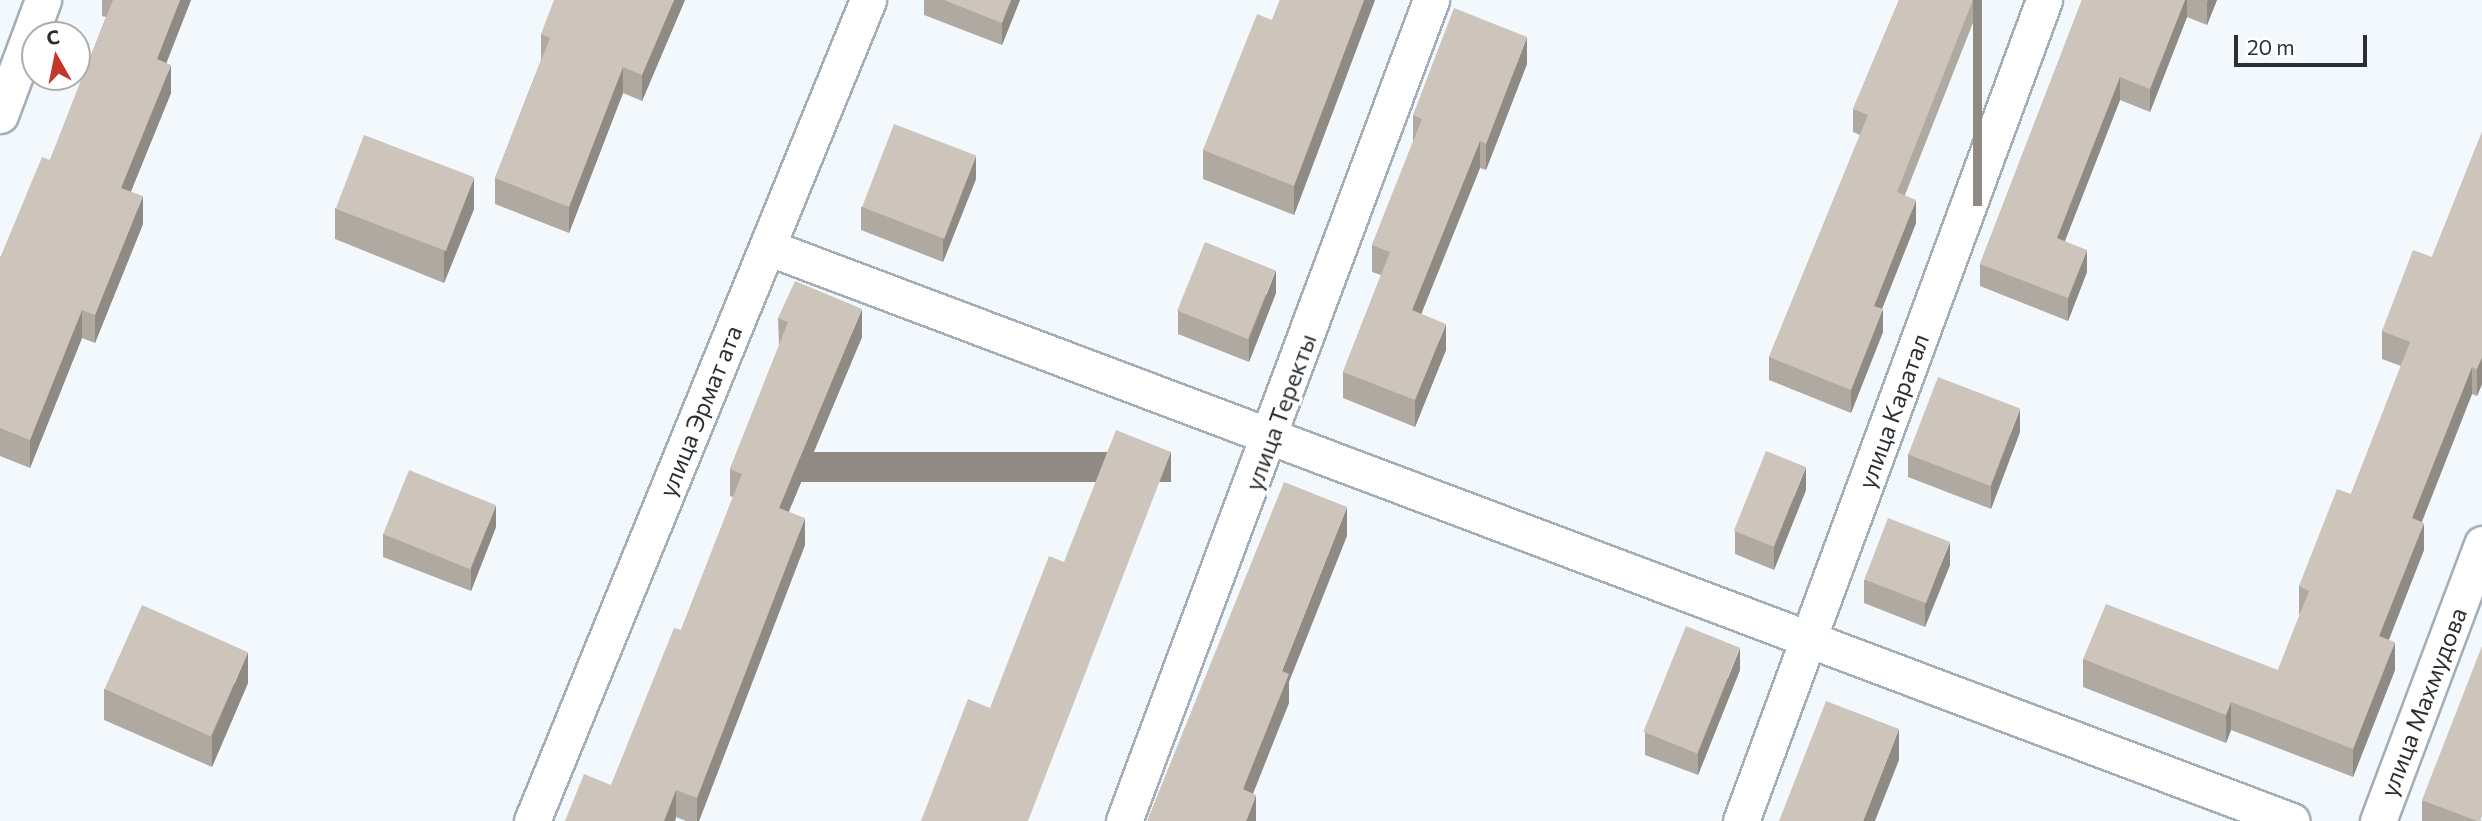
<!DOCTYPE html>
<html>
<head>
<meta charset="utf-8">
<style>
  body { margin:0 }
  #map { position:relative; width:2482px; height:821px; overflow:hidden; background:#f3f8fd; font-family:Commissioner,sans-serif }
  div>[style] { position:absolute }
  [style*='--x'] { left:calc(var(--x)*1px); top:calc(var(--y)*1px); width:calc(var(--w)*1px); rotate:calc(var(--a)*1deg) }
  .roads { filter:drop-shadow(2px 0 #a5adb6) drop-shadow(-2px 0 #a5adb6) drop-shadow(0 2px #a5adb6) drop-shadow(0 -2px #a5adb6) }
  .street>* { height:35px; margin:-17.5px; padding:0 17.5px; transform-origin:17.5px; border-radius:17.5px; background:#fff }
  .wall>* { inset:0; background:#b0a9a2 }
  .shaded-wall>* { inset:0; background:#908a84; transform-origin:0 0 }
  .building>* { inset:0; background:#cdc5bc; transform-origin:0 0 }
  span { translate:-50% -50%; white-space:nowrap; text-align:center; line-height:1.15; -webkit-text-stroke:6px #fff; paint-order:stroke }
  .street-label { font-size:24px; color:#2c2f32 }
  .north { position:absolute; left:21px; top:21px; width:70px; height:70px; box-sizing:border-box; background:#fff; border:2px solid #abacad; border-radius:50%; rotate:351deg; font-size:19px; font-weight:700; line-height:28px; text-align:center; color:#2c2f32 }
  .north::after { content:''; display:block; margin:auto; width:24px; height:32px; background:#c3362a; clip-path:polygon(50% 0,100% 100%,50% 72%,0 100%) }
  .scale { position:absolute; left:2234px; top:35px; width:133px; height:32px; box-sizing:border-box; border:4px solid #2c2f32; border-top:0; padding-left:9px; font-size:21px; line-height:24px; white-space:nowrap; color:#2c2f32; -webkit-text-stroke:5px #fff; paint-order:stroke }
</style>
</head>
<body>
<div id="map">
  <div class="roads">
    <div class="street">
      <i style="--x:0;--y:115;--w:123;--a:-69.5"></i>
      <i style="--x:767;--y:247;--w:1629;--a:20.63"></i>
      <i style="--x:532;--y:821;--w:887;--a:-67.74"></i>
      <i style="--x:1124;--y:821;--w:877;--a:-69.5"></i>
      <i style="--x:1741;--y:821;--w:875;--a:-69.74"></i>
      <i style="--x:2378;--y:821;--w:296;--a:-69.4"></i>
    </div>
  </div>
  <div class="wall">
    <i style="clip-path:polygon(102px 0,191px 0,166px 63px,171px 93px,131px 191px,143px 224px,95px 343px,82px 338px,30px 468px,0 456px,0 258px,50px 160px,106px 17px,102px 16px)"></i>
    <i style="clip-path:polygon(685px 0,642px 101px,623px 93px,569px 233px,495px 204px,495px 178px,541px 60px,541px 34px)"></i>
    <i style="clip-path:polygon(924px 0,1020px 0,1002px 45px,924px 15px)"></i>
    <i style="clip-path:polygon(1280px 0,1375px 0,1294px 215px,1203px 179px,1203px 150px,1272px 20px)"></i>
    <i style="clip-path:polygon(1899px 0,1982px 0,1905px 195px,1916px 223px,1882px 309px,1883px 332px,1851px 413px,1769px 380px,1769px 357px,1860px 135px,1853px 132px,1853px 109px)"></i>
    <i style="clip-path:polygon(2082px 0,2217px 0,2207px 25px,2187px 17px,2150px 112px,2120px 100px,2065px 241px,2087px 272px,2068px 321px,1980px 286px,1980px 264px)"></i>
    <i style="clip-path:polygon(1527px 64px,1486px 170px,1480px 168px,1421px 314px,1446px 350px,1415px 427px,1343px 398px,1343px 372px,1381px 275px,1372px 272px,1372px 245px,1413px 142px,1413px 115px)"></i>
    <i style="clip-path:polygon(2482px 132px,2482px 384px,2477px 396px,2472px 394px,2422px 522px,2424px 550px,2389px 640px,2395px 670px,2353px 777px,2231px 730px,2226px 743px,2083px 687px,2083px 659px,2278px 670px,2300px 614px,2299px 614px,2299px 586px,2351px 494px,2401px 366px,2382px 359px,2382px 331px,2432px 257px)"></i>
    <i style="clip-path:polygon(976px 179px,943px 262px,861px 230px,861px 207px)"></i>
    <i style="clip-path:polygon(335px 208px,474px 209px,444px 283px,335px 239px)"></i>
    <i style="clip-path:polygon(1276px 293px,1249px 362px,1178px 334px,1178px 311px)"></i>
    <i style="clip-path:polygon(778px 318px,862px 337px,789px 511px,805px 545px,699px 821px,686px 821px,676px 817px,675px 821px,565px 821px,611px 785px,681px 630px,733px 497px,730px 496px,730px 469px,779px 346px)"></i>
    <i style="clip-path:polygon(2020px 432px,1991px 509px,1908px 477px,1908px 454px)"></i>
    <i style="clip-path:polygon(1806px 490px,1774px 570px,1735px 554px,1735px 531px)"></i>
    <i style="clip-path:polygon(496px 527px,471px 591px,383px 557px,383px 534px)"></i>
    <i style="clip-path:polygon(1950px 565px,1925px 627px,1864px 603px,1864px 580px)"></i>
    <i style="clip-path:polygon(1740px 670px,1698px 775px,1645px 755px,1645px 732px)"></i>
    <i style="clip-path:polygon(248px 683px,212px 767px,104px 720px,104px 689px)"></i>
    <i style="clip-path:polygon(2422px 800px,2482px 821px,2422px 821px)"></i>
  </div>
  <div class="shaded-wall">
    <i style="clip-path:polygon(180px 0,191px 0,157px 87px,157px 59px)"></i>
    <i style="clip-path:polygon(674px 0,685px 0,642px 101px,642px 75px)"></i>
    <i style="clip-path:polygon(1011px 0,1020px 0,1002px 45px,1002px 23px)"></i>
    <i style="clip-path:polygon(1364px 0,1375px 0,1294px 215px,1294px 186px)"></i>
    <i style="left:1973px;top:0;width:9px;height:206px"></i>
    <i style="clip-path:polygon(2185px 0,2187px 0,2187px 17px,2150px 112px,2150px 89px)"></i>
    <i style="clip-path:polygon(2208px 0,2217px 0,2207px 25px,2207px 2px)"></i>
    <i style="clip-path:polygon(1527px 37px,1527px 64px,1486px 170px,1486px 144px)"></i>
    <i style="clip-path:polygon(171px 65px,171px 93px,121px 216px,121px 188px)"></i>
    <i style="clip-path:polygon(623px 67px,623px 93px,569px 233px,569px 207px)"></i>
    <i style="clip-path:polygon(2120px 77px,2120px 100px,2057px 261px,2057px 238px)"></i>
    <i style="clip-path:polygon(1480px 141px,1480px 168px,1412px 337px,1412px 310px)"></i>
    <i style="clip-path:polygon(976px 156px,976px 179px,943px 262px,943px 239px)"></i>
    <i style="clip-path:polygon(474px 178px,474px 209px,444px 283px,444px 252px)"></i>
    <i style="clip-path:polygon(143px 196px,143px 224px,95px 343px,95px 315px)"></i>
    <i style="clip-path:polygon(1916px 200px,1916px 223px,1874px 329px,1874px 306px)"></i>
    <i style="clip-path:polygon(2087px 250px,2087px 272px,2068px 321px,2068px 298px)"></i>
    <i style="clip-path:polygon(1276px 270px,1276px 293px,1249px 362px,1249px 339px)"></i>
    <i style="clip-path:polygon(862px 309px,862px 337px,779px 535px,779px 508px)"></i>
    <i style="clip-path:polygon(1883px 309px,1883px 332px,1851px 413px,1851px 390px)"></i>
    <i style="clip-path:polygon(82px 310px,82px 338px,30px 468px,30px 440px)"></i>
    <i style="clip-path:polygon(1446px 324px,1446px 350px,1415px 427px,1415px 400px)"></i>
    <i style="clip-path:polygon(2482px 357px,2482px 384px,2477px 396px,2477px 369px)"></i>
    <i style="clip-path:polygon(2472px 367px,2472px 394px,2412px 546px,2412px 518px)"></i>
    <i style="clip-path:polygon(2020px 409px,2020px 432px,1991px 509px,1991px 486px)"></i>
    <i style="left:1171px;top:452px;width:30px;height:396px;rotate:90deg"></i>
    <i style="clip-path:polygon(1806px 467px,1806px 490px,1774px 570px,1774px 547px)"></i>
    <i style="clip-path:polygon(496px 505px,496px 527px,471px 591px,471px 568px)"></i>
    <i style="clip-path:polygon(1347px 507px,1347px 536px,1289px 682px,1289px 703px,1243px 819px,1243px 789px,1282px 671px)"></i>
    <i style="clip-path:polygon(805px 518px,805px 545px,699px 821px,697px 821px,697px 798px)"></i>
    <i style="clip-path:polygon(2424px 523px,2424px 550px,2379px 664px,2379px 636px)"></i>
    <i style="clip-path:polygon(1950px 542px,1950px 565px,1925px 627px,1925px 604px)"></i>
    <i style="clip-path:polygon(2395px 642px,2395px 670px,2353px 777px,2353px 749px)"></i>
    <i style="clip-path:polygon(1740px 648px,1740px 670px,1698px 775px,1698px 753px)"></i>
    <i style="clip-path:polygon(248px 652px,248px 683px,212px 767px,212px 736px)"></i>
    <i style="clip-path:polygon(2231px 702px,2231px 730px,2226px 743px,2226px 715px)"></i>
    <i style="clip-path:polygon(1899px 729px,1899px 760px,1875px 821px,1863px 821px)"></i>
    <i style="clip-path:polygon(676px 790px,676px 817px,675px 821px,664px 821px)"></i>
    <i style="clip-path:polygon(1256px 795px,1256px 821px,1246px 821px)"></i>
  </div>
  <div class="building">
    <i style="clip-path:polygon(113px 0,180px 0,157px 59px,171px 65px,121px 188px,143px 196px,95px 315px,82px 310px,30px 440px,0 428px,0 258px,42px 157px,50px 160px)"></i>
    <i style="clip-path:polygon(554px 0,674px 0,642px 75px,623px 67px,569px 207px,495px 178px,550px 38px,541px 34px)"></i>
    <i style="clip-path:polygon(944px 0,1011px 0,1002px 23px)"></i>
    <i style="clip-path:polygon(1280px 0,1364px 0,1294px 186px,1203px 150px,1257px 14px,1272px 20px)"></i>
    <i style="clip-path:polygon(1899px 0,1973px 0,1897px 192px,1916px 200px,1874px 306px,1883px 309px,1851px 390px,1769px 357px,1868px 115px,1853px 109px)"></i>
    <i style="clip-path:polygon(2082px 0,2185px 0,2150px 89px,2120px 77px,2057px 238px,2087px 250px,2068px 298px,1980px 264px)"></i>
    <i style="clip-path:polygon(1454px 8px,1527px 37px,1486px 144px,1480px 141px,1412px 310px,1446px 324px,1415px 400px,1343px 372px,1390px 252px,1372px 245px,1422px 119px,1413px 115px)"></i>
    <i style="left:894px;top:124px;width:88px;height:89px;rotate:21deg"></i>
    <i style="clip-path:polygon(2482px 132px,2482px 357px,2477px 369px,2472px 367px,2412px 518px,2424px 523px,2379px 636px,2395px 642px,2353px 749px,2231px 702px,2226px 715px,2083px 659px,2106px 604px,2278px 670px,2309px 591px,2299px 586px,2337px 489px,2351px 494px,2410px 342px,2382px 331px,2413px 250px,2432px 257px)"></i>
    <i style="left:364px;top:135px;width:118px;height:79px;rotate:21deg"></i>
    <i style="left:1205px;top:242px;width:76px;height:74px;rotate:22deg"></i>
    <i style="clip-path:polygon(795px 281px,862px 309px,779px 508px,805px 518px,697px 798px,676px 790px,664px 821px,565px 821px,584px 774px,611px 785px,674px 628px,681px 630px,742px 474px,730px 469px,788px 322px,778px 318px)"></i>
    <i style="left:1938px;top:377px;width:88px;height:83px;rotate:21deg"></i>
    <i style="clip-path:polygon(1116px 430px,1171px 452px,1028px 821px,921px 821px,968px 699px,990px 708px,1049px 556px,1064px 562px)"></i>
    <i style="left:1766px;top:451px;width:43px;height:86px;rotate:22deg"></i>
    <i style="left:409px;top:470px;width:94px;height:69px;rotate:22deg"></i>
    <i style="clip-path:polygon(1284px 482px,1347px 507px,1282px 671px,1289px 674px,1243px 789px,1256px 795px,1246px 821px,1147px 821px)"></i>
    <i style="left:1888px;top:518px;width:66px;height:66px;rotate:21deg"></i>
    <i style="left:142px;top:605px;width:116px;height:92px;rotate:24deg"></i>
    <i style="left:1686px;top:626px;width:58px;height:114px;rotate:22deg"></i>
    <i style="clip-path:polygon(2482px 646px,2482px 816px,2480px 821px,2477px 821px,2422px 800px)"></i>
    <i style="clip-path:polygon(1826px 701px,1899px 729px,1863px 821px,1779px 821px)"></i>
  </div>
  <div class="street-label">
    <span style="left:700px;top:411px;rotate:-68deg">улица Эрмат ата</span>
    <span style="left:1893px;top:411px;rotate:-70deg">улица Каратал</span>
    <span style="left:1280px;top:412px;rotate:-70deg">улица Теректы</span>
    <span style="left:2423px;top:702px;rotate:-69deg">улица Махмудова</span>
  </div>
  <div class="north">С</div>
  <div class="scale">20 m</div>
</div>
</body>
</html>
